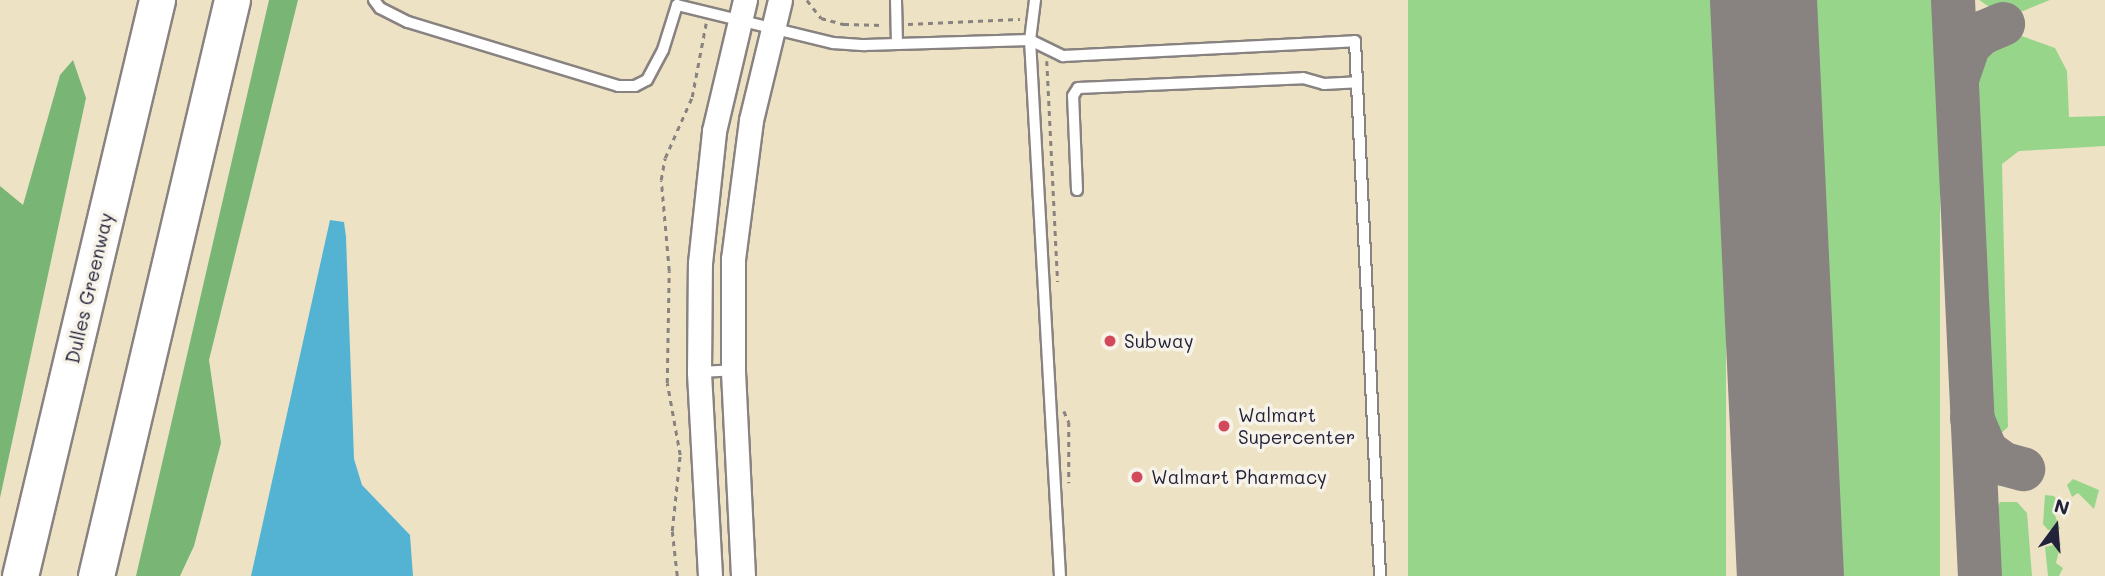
<!DOCTYPE html>
<html>
<head>
<meta charset="utf-8">
<style>
  body { margin:0 }
  #map { position:relative; width:2105px; height:576px; overflow:hidden; background:#ede3c4; font-family:Mali,sans-serif }
  div>[style] { position:absolute }
  [style*='--x'] { left:calc(var(--x)*1px); top:calc(var(--y)*1px); width:calc(var(--w)*1px); rotate:calc(var(--a)*1deg) }
  .green>* { inset:0; background:#97d58a; transform-origin:0 0 }
  .forest>* { inset:0; background:#79b676 }
  .water>* { inset:0; background:#54b3d2 }
  .taxiway>* { height:44px; margin:-22px; padding:0 22px; transform-origin:22px; border-radius:22px; background:#888280 }
  .runway>* { height:107px; margin:-53.5px; padding:0 53.5px; transform-origin:53.5px; border-radius:53.5px; background:#888280 }
  .path>* { height:2.5px; margin-top:-1.25px; transform-origin:0; background:repeating-linear-gradient(90deg,#888280 0 5px,transparent 0 10px) }
  .roads { filter:drop-shadow(2px 0 #888280) drop-shadow(-2px 0 #888280) drop-shadow(0 2px #888280) drop-shadow(0 -2px #888280) }
  .service>* { height:10px; margin:-5px; padding:0 5px; transform-origin:5px; border-radius:5px; background:#fff }
  .tertiary>* { height:23px; margin:-11.5px; padding:0 11.5px; transform-origin:11.5px; border-radius:11.5px; background:#fff }
  .motorway>* { height:35px; margin:-17.5px; padding:0 17.5px; transform-origin:17.5px; border-radius:17.5px; background:#fff }
  .dots>* { width:19px; height:19px; translate:-50% -50%; box-sizing:border-box; border:4px solid #f7f3e8; border-radius:50% }
  span { translate:-50% -50%; white-space:nowrap; text-align:center; line-height:1.15; -webkit-text-stroke:7px #f7f3e8; paint-order:stroke }
  .street-label { font-size:19px; color:#22223b }
  .poi-label { font-size:19px; color:#22223b }
  .left { translate:0 -50%; text-align:left }
  .north { position:absolute; left:2021px; top:492px; width:70px; height:70px; -webkit-text-stroke:5px #f7f3e8; paint-order:stroke; rotate:16deg; font-size:19px; font-weight:700; line-height:28px; text-align:center; color:#22223b }
  .north::after { content:''; display:block; margin:auto; width:24px; height:32px; background:#22223b; clip-path:polygon(50% 0,100% 100%,50% 72%,0 100%) }
</style>
</head>
<body>
<div id="map">
  <div class="green">
    <i style="left:1408px;top:0;width:318px;height:577px"></i>
    <i style="left:1797px;top:0;width:143px;height:577px"></i>
    <i style="clip-path:polygon(1979px 0,2050px 0,2018px 13px,1991px 8px)"></i>
    <i style="clip-path:polygon(2019px 35px,2055px 48px,2067px 71px,2069px 117px,2105px 116px,2105px 146px,2019px 151px,2002px 164px,2008px 427px,1997px 437px,1988px 432px,1986px 425px,1972px 75px,1987px 45px)"></i>
    <i style="clip-path:polygon(2073px 479px,2099px 490px,2094px 509px,2078px 493px,2072px 497px,2067px 485px)"></i>
    <i style="clip-path:polygon(2045px 495px,2054px 496px,2060px 505px,2053px 510px,2060px 529px,2048px 530px,2043px 524px)"></i>
    <i style="clip-path:polygon(2000px 502px,2017px 502px,2027px 513px,2032px 576px,1993px 576px,1992px 523px)"></i>
    <i style="clip-path:polygon(2061px 543px,2056px 563px,2063px 568px,2059px 576px,2048px 576px,2045px 547px)"></i>
  </div>
  <div class="forest">
    <i style="clip-path:polygon(269px 0,298px 0,209px 360px,221px 443px,194px 546px,180px 576px,136px 576px)"></i>
    <i style="clip-path:polygon(73px 60px,86px 98px,0 498px,0 186px,23px 205px,60px 75px)"></i>
  </div>
  <div class="water">
    <i style="clip-path:polygon(330px 220px,344px 222px,346px 237px,354px 459px,362px 485px,410px 535px,413px 576px,251px 576px)"></i>
  </div>
  <div class="taxiway">
    <i style="--x:1953;--y:0;--w:577;--a:87.32"></i>
    <i style="--x:1957;--y:79;--w:36;--a:-71"></i>
    <i style="--x:1969;--y:45;--w:18;--a:-43"></i>
    <i style="--x:1982;--y:33;--w:23;--a:-23"></i>
    <i style="--x:1972;--y:418;--w:36;--a:67"></i>
    <i style="--x:1986;--y:451;--w:22;--a:36"></i>
    <i style="--x:2004;--y:464;--w:20;--a:15"></i>
    <i style="--x:1789;--y:571;--w:5;--a:79"></i>
  </div>
  <div class="runway">
    <i style="--x:1763;--y:0;--w:577;--a:87.32"></i>
  </div>
  <div class="path">
    <i style="--x:807;--y:0;--w:23;--a:52"></i>
    <i style="--x:821;--y:18;--w:24;--a:15"></i>
    <i style="--x:844;--y:24;--w:40;--a:1.4"></i>
    <i style="--x:908;--y:24;--w:112;--a:-2.6"></i>
    <i style="--x:1047;--y:61;--w:221;--a:87.2"></i>
    <i style="--x:1064;--y:411;--w:12;--a:66"></i>
    <i style="--x:1069;--y:422;--w:61;--a:90"></i>
    <i style="--x:677;--y:576;--w:45;--a:-96.3"></i>
    <i style="--x:672;--y:531;--w:76;--a:-84"></i>
    <i style="--x:680;--y:455;--w:73;--a:-100.2"></i>
    <i style="--x:667;--y:383;--w:112;--a:-89"></i>
    <i style="--x:669;--y:271;--w:91;--a:-95"></i>
    <i style="--x:661;--y:180;--w:22;--a:-80"></i>
    <i style="--x:665;--y:158;--w:67;--a:-66.1"></i>
    <i style="--x:692;--y:97;--w:75;--a:-79.3"></i>
  </div>
  <div class="roads">
    <div class="service">
      <i style="--x:374;--y:0;--w:10;--a:53"></i>
      <i style="--x:380;--y:8;--w:31;--a:27"></i>
      <i style="--x:408;--y:22;--w:220;--a:16.9"></i>
      <i style="--x:618;--y:86;--w:17;--a:0"></i>
      <i style="--x:635;--y:86;--w:13;--a:-27"></i>
      <i style="--x:647;--y:80;--w:34;--a:-62"></i>
      <i style="--x:663;--y:50;--w:47;--a:-72.7"></i>
      <i style="--x:677;--y:5;--w:161;--a:13.7"></i>
      <i style="--x:833;--y:43;--w:32;--a:4"></i>
      <i style="--x:865;--y:45;--w:165;--a:-1.7"></i>
      <i style="--x:1030;--y:40;--w:37;--a:26"></i>
      <i style="--x:1063;--y:56;--w:292;--a:-2.9"></i>
      <i style="--x:1355;--y:41;--w:536;--a:87.32"></i>
      <i style="--x:896;--y:0;--w:44;--a:88.7"></i>
      <i style="--x:1035;--y:0;--w:40;--a:97.1"></i>
      <i style="--x:1030;--y:40;--w:537;--a:86.8"></i>
      <i style="--x:1077;--y:190;--w:94;--a:-92.4"></i>
      <i style="--x:1073;--y:96;--w:9;--a:-58"></i>
      <i style="--x:1078;--y:88;--w:225;--a:-2.5"></i>
      <i style="--x:1303;--y:78;--w:22;--a:16"></i>
      <i style="--x:1324;--y:84;--w:33;--a:-3"></i>
      <i style="--x:700;--y:372;--w:33;--a:-3"></i>
    </div>
    <div class="tertiary">
      <i style="--x:710;--y:576;--w:204;--a:-93.1"></i>
      <i style="--x:699;--y:372;--w:109;--a:-89.5"></i>
      <i style="--x:700;--y:263;--w:133;--a:-83.9"></i>
      <i style="--x:714;--y:131;--w:135;--a:-76.7"></i>
      <i style="--x:743;--y:576;--w:206;--a:-92.8"></i>
      <i style="--x:733;--y:370;--w:111;--a:-90"></i>
      <i style="--x:733;--y:259;--w:140;--a:-82.6"></i>
      <i style="--x:751;--y:120;--w:123;--a:-76.4"></i>
    </div>
    <div class="motorway">
      <i style="--x:20;--y:576;--w:592;--a:-76.62"></i>
      <i style="--x:96;--y:576;--w:592;--a:-76.72"></i>
    </div>
  </div>
  <div class="dots">
    <i style="left:1110px;top:341px;background:#d1495b"></i>
    <i style="left:1224px;top:426px;background:#d1495b"></i>
    <i style="left:1137px;top:477px;background:#d1495b"></i>
  </div>
  <div class="street-label">
    <span style="left:89px;top:288px;rotate:-77deg">Dulles Greenway</span>
  </div>
  <div class="poi-label">
    <span class="left" style="left:1124px;top:341px">Subway</span>
    <span class="left" style="left:1238px;top:426px">Walmart<br>Supercenter</span>
    <span class="left" style="left:1151px;top:477px">Walmart Pharmacy</span>
  </div>
  <div class="north">N</div>
</div>
</body>
</html>
